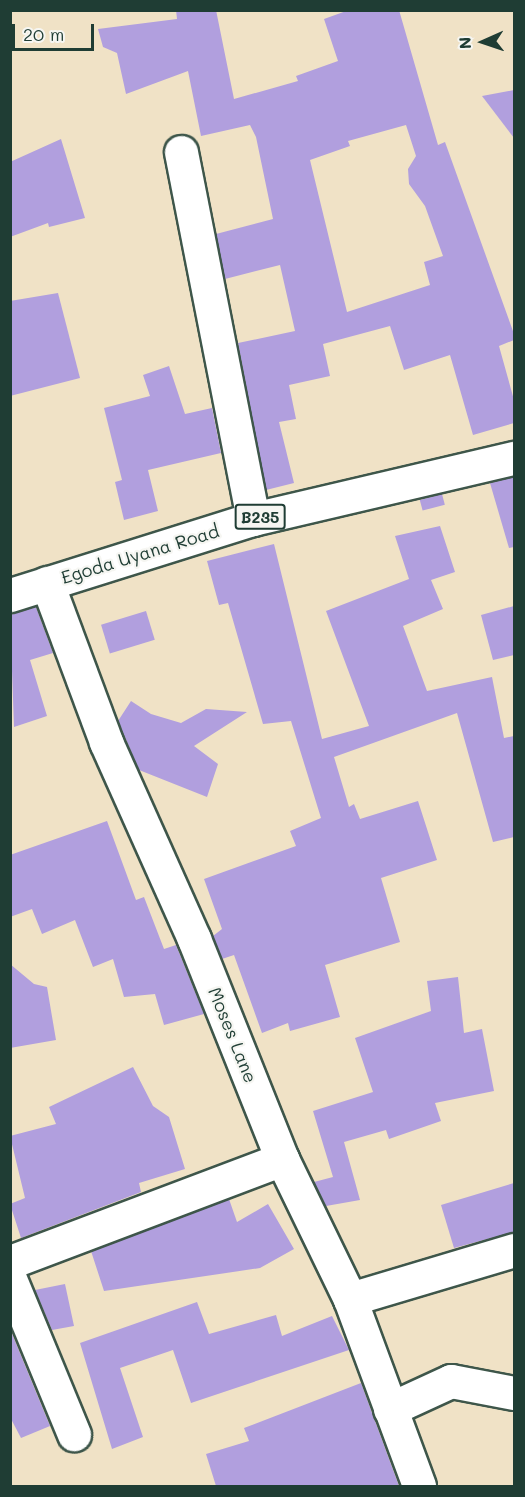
<!DOCTYPE html>
<html>
<head>
<meta charset="utf-8">
<style>
  body { margin:0 }
  #map { position:relative; width:525px; height:1497px; overflow:hidden; background:#f0e2c6; font-family:Mali,sans-serif }
  div>[style] { position:absolute }
  [style*='--x'] { left:calc(var(--x)*1px); top:calc(var(--y)*1px); width:calc(var(--w)*1px); rotate:calc(var(--a)*1deg) }
  .building>* { inset:0; background:#b19fde; transform-origin:0 0 }
  .roads { filter:drop-shadow(2px 0 #3e564a) drop-shadow(-2px 0 #3e564a) drop-shadow(0 2px #3e564a) drop-shadow(0 -2px #3e564a) }
  .minor>* { height:33px; margin:-16.5px; padding:0 16.5px; transform-origin:16.5px; border-radius:16.5px; background:#fff }
  .major>* { height:33px; margin:-16.5px; padding:0 16.5px; transform-origin:16.5px; border-radius:16.5px; background:#fff }
  span { translate:-50% -50%; white-space:nowrap; text-align:center; line-height:1.15; -webkit-text-stroke:4.5px #f6f6f2; paint-order:stroke }
  .shield-label span { padding:2px 4px; background:#f6f6f2; border:2px solid; border-radius:4px; -webkit-text-stroke-width:0 }
  .shield-label { font-size:16px; color:#1f3d34; font-weight:700 }
  .street-label { font-size:18px; color:#1f3d34 }
  .frame { position:absolute; inset:0; border:12px solid #1f3d34; pointer-events:none }
  .north { position:absolute; left:453px; top:12px; width:60px; height:60px; -webkit-text-stroke:4px #f6f6f2; paint-order:stroke; rotate:267deg; font-size:16px; font-weight:700; line-height:24px; text-align:center; color:#1f3d34 }
  .north::after { content:''; display:block; margin:auto; width:21px; height:27px; background:#1f3d34; clip-path:polygon(50% 0,100% 100%,50% 72%,0 100%) }
  .scale { position:absolute; left:12px; top:24px; width:82px; height:27px; box-sizing:border-box; border:3px solid #1f3d34; border-top:0; padding-left:8px; font-size:18px; line-height:21px; white-space:nowrap; color:#1f3d34; -webkit-text-stroke:4px #f6f6f2; paint-order:stroke }
</style>
</head>
<body>
<div id="map">
  <div class="building">
    <i style="clip-path:polygon(evenodd,176px 10px,216px 10px,234px 99px,298px 81px,296px 76px,338px 61px,324px 19px,349px 10px,399px 10px,438px 145px,445px 142px,514px 334px,514px 340px,499px 346px,514px 400px,514px 423px,473px 435px,450px 355px,404px 370px,390px 326px,323px 344px,330px 376px,289px 385px,296px 419px,279px 422px,294px 483px,266px 490px,238px 343px,295px 331px,280px 265px,225px 279px,216px 234px,273px 219px,256px 137px,250px 125px,201px 136px,188px 71px,126px 94px,117px 53px,103px 47px,98px 29px,177px 19px,176px 10px,406px 125px,416px 156px,408px 169px,409px 184px,425px 206px,443px 256px,424px 262px,430px 285px,347px 312px,310px 160px,350px 146px,348px 141px,406px 125px)"></i>
    <i style="clip-path:polygon(514px 90px,514px 138px,482px 96px)"></i>
    <i style="clip-path:polygon(61px 139px,85px 218px,49px 227px,48px 223px,10px 237px,10px 162px)"></i>
    <i style="clip-path:polygon(58px 293px,80px 378px,10px 396px,10px 301px)"></i>
    <i style="clip-path:polygon(169px 366px,185px 414px,212px 408px,221px 453px,148px 470px,158px 511px,124px 520px,115px 482px,122px 480px,104px 408px,150px 396px,143px 375px)"></i>
    <i style="clip-path:polygon(514px 477px,514px 547px,509px 548px,490px 483px)"></i>
    <i style="left:442px;top:494px;width:11px;height:23px;rotate:75deg"></i>
    <i style="clip-path:polygon(440px 526px,455px 572px,431px 580px,443px 609px,403px 626px,427px 691px,492px 677px,504px 738px,514px 736px,514px 837px,493px 842px,457px 713px,334px 757px,349px 807px,354px 804px,360px 819px,418px 801px,437px 860px,381px 878px,400px 942px,325px 965px,340px 1017px,290px 1031px,288px 1023px,262px 1033px,234px 955px,222px 959px,213px 936px,222px 929px,204px 879px,296px 846px,290px 831px,321px 818px,291px 721px,263px 724px,228px 603px,219px 605px,207px 561px,274px 544px,322px 739px,369px 726px,326px 611px,409px 579px,395px 536px)"></i>
    <i style="clip-path:polygon(514px 606px,514px 655px,493px 660px,481px 615px)"></i>
    <i style="clip-path:polygon(36px 607px,53px 653px,30px 660px,47px 716px,14px 727px,10px 615px)"></i>
    <i style="left:146px;top:611px;width:30px;height:47px;rotate:73deg"></i>
    <i style="clip-path:polygon(131px 701px,151px 714px,181px 723px,206px 709px,247px 712px,194px 746px,218px 764px,207px 797px,139px 770px,118px 721px)"></i>
    <i style="clip-path:polygon(107px 821px,136px 900px,144px 897px,164px 949px,176px 945px,204px 1014px,164px 1025px,155px 994px,124px 997px,113px 959px,93px 967px,75px 920px,42px 934px,32px 909px,10px 917px,10px 855px)"></i>
    <i style="clip-path:polygon(10px 964px,34px 984px,47px 987px,56px 1040px,10px 1048px)"></i>
    <i style="clip-path:polygon(458px 977px,464px 1033px,482px 1029px,494px 1091px,435px 1103px,441px 1121px,389px 1139px,386px 1130px,344px 1142px,360px 1200px,326px 1206px,314px 1182px,333px 1177px,313px 1111px,373px 1092px,355px 1038px,431px 1011px,427px 981px)"></i>
    <i style="clip-path:polygon(133px 1067px,153px 1106px,169px 1117px,185px 1169px,139px 1183px,141px 1192px,21px 1238px,10px 1204px,25px 1198px,10px 1136px,56px 1124px,49px 1107px)"></i>
    <i style="clip-path:polygon(514px 1183px,514px 1232px,454px 1248px,441px 1205px)"></i>
    <i style="clip-path:polygon(229px 1199px,237px 1222px,268px 1204px,294px 1249px,260px 1268px,104px 1291px,91px 1251px)"></i>
    <i style="clip-path:polygon(65px 1284px,74px 1326px,52px 1330px,35px 1290px)"></i>
    <i style="clip-path:polygon(197px 1302px,209px 1334px,276px 1315px,282px 1336px,332px 1316px,349px 1350px,191px 1403px,173px 1350px,120px 1368px,143px 1437px,112px 1449px,80px 1343px)"></i>
    <i style="clip-path:polygon(10px 1329px,50px 1426px,21px 1438px,10px 1417px)"></i>
    <i style="clip-path:polygon(361px 1383px,399px 1486px,216px 1486px,206px 1454px,249px 1441px,244px 1428px)"></i>
  </div>
  <div class="roads">
    <div class="minor">
      <i style="--x:181;--y:152;--w:374;--a:78.9"></i>
      <i style="--x:47;--y:583;--w:170;--a:69.6"></i>
      <i style="--x:106;--y:742;--w:216;--a:65.9"></i>
      <i style="--x:194;--y:939;--w:237;--a:68.2"></i>
      <i style="--x:282;--y:1159;--w:156;--a:64.1"></i>
      <i style="--x:350;--y:1299;--w:199;--a:69.7"></i>
      <i style="--x:10;--y:1262;--w:291;--a:-20.7"></i>
      <i style="--x:10;--y:1279;--w:168;--a:67.6"></i>
      <i style="--x:350;--y:1299;--w:171;--a:-16.6"></i>
      <i style="--x:390;--y:1409;--w:67;--a:-24.7"></i>
      <i style="--x:451;--y:1381;--w:64;--a:10.8"></i>
    </div>
    <div class="major">
      <i style="--x:10;--y:595;--w:255;--a:-17.4"></i>
      <i style="--x:253;--y:519;--w:268;--a:-13.2"></i>
    </div>
  </div>
  <div class="shield-label">
    <span style="left:260px;top:517px">B235</span>
  </div>
  <div class="street-label">
    <span style="left:140px;top:554px;rotate:-17deg">Egoda Uyana Road</span>
    <span style="left:233px;top:1035px;rotate:68deg">Moses Lane</span>
  </div>
  <div class="frame"></div>
  <div class="north">N</div>
  <div class="scale">20 m</div>
</div>
</body>
</html>
